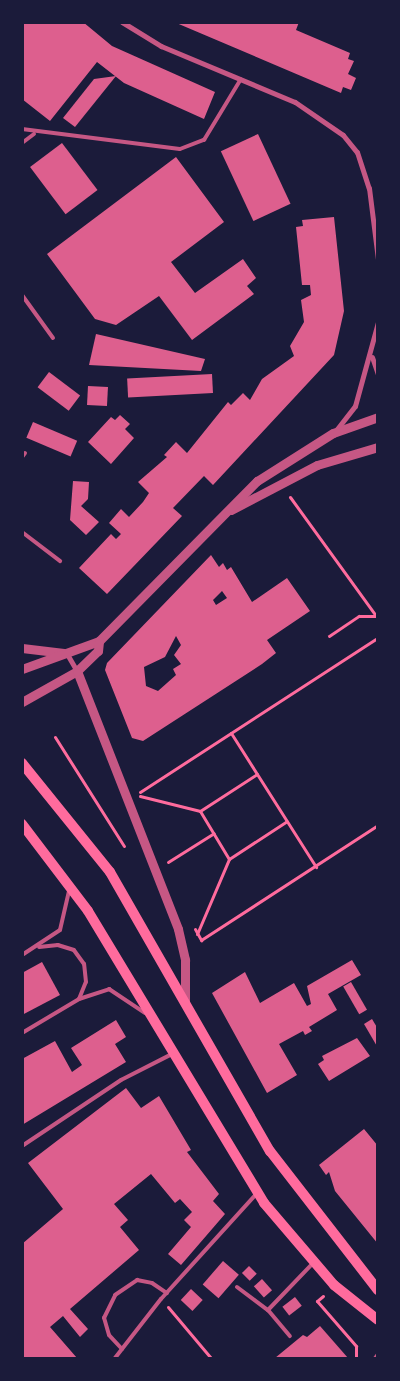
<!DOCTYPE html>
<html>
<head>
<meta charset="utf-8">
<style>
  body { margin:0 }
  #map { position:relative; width:400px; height:1381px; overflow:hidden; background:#1b1b3a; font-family:"Archivo Narrow",sans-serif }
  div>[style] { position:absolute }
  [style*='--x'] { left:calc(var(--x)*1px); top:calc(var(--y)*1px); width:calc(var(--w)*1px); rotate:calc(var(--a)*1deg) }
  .building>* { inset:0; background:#dd5f8e; transform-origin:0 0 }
  .path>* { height:3px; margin:-1.5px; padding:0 1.5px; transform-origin:1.5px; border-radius:1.5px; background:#ff6b9d }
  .service>* { height:4px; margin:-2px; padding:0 2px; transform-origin:2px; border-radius:2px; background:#c65784 }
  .minor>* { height:5px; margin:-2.5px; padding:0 2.5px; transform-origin:2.5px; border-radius:2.5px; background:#c65784 }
  .tertiary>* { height:9px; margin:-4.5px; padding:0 4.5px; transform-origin:4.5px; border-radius:4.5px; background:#c65784 }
  .secondary>* { height:10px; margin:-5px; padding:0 5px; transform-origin:5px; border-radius:5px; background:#ff6b9d }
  span { translate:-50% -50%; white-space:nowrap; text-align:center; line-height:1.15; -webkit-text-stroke:5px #1b1b3a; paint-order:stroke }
  .frame { position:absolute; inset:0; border:24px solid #1b1b3a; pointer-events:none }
</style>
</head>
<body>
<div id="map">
  <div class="building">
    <i style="clip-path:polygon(22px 22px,83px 22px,112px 46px,215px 92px,204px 119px,124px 83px,97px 62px,50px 121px,22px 99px)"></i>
    <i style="clip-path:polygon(174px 22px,299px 22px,296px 30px,350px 53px,348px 59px,354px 61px,348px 74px,356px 78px,351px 90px,343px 87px,341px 93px)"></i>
    <i style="clip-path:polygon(116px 76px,75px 127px,63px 118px,94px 79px)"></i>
    <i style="left:258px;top:134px;width:77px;height:41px;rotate:65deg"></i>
    <i style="left:62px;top:143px;width:59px;height:40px;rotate:53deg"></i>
    <i style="clip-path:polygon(176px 157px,224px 222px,171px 262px,195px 293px,243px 259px,256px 278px,247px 286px,254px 294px,192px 340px,159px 296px,116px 325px,95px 319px,47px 254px)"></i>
    <i style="clip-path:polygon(334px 217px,344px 311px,334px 355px,213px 485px,204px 476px,173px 508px,182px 516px,107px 594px,79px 568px,111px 534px,116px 539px,121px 534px,109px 523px,121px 509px,129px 517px,143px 502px,149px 493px,138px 482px,167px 457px,164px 455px,176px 442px,187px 453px,228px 402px,231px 405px,243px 393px,250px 400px,262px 379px,294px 356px,290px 346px,304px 322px,301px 300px,311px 295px,310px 285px,302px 285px,296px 227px,303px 226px,302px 220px)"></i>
    <i style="clip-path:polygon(96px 334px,205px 359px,201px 371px,89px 365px)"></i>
    <i style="left:49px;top:372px;width:39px;height:19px;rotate:37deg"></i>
    <i style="left:212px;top:374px;width:19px;height:85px;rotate:87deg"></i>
    <i style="left:88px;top:386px;width:20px;height:19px;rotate:3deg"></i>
    <i style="clip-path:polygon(120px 415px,130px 424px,125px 429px,134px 438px,111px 464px,88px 442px,111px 417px,115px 420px)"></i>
    <i style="left:33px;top:422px;width:48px;height:17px;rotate:23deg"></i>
    <i style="clip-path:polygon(73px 481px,89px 482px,88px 499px,81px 506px,99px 522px,86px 535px,70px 520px)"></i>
    <i style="clip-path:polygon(evenodd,211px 555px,219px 567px,223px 563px,227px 570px,231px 567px,252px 602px,287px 578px,310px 611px,267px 640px,276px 653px,262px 664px,143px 741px,132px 738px,105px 670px,107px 663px,211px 555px,222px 591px,227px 598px,216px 605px,213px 600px,222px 591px,211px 555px,176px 636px,181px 645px,174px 655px,181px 664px,173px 669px,176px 675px,158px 691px,146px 686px,144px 667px,165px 657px,176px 636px)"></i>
    <i style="clip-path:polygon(352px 960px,361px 975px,328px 994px,337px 1010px,309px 1027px,312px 1031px,305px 1035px,303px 1031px,279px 1044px,297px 1075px,267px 1093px,212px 993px,245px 972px,260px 1003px,294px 983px,307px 1006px,311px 1004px,307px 986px)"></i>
    <i style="clip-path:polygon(42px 962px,60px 995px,22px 1015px,22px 973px)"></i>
    <i style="left:351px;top:982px;width:32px;height:9px;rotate:60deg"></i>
    <i style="clip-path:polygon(372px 1019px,378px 1029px,378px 1048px,364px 1024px)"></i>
    <i style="clip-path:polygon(116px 1020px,126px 1037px,115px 1044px,126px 1062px,22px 1125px,22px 1059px,55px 1041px,72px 1072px,82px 1065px,71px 1048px)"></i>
    <i style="clip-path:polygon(357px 1038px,370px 1056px,329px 1081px,318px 1064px,324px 1060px,322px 1056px)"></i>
    <i style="clip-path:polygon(126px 1088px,141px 1108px,159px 1096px,191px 1150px,187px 1152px,219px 1194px,213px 1201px,225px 1214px,181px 1265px,168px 1254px,191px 1227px,184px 1220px,192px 1212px,180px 1199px,175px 1203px,151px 1174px,114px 1204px,128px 1220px,120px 1227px,139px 1250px,70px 1309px,88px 1329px,80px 1337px,63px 1316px,50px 1327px,77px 1358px,22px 1358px,22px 1244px,63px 1209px,28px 1163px)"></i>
    <i style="clip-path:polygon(364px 1129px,378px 1146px,378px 1244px,335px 1191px,329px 1172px,326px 1175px,319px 1165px)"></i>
    <i style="left:223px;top:1261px;width:21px;height:31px;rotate:41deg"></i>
    <i style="left:249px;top:1266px;width:11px;height:10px;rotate:45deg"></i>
    <i style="left:262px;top:1279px;width:15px;height:11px;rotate:48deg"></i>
    <i style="left:191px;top:1289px;width:16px;height:15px;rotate:43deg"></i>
    <i style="left:295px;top:1297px;width:11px;height:16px;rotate:52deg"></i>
    <i style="clip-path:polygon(320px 1326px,348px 1358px,275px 1358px,303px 1335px,307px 1337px)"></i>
  </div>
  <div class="path">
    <i style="--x:377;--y:150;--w:1;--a:-45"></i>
    <i style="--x:290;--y:497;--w:147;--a:54.1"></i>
    <i style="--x:378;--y:610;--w:38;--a:90"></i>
    <i style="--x:329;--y:636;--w:36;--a:-34"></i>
    <i style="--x:359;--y:616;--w:18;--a:0"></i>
    <i style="--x:231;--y:733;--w:159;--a:57.6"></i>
    <i style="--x:55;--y:737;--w:129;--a:57.7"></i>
    <i style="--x:257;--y:774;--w:68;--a:147"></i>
    <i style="--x:200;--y:811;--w:56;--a:58.9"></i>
    <i style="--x:229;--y:859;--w:69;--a:-33.2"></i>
    <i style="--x:140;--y:792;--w:281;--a:-33"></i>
    <i style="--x:140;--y:796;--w:62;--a:14"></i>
    <i style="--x:168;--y:862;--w:54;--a:-32.2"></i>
    <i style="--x:195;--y:929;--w:13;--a:61"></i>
    <i style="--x:201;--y:940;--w:211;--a:-33"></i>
    <i style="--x:197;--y:934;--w:82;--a:-66.9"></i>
    <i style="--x:323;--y:1296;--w:8;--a:140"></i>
    <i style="--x:317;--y:1301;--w:60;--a:49.1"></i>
    <i style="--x:356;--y:1346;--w:12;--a:90"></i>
    <i style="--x:168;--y:1307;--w:67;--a:49.9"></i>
  </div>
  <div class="service">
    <i style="--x:22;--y:129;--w:159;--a:7.2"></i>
    <i style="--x:180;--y:149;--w:26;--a:-21"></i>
    <i style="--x:204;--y:140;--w:71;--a:-58.8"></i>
    <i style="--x:22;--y:143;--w:15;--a:-37"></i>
    <i style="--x:22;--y:295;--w:53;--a:54.2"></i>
    <i style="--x:22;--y:457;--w:5;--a:-53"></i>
    <i style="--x:22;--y:532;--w:48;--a:37.3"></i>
    <i style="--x:22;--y:955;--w:45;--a:-33.3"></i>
    <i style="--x:60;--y:930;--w:39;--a:-77"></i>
    <i style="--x:79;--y:999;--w:32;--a:-18"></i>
    <i style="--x:109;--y:989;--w:43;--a:33.7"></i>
    <i style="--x:22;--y:1033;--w:66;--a:-30.8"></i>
    <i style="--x:79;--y:999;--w:18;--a:-68"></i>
    <i style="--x:86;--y:982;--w:18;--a:-96"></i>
    <i style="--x:84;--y:964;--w:17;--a:-126"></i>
    <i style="--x:74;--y:950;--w:17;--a:-163"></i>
    <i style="--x:58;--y:945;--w:19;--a:174"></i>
    <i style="--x:22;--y:1146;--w:119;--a:-33.7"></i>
    <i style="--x:121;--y:1080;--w:57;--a:-27"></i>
    <i style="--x:22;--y:1190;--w:21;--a:90"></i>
    <i style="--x:237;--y:1287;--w:39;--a:37"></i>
    <i style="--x:268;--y:1310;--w:65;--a:-46.2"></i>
    <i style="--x:268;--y:1310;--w:34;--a:50"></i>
    <i style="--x:122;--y:1349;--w:19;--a:-133"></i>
    <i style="--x:109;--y:1335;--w:18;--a:-106"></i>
    <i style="--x:104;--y:1318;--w:25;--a:-64"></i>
    <i style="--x:115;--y:1295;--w:27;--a:-34"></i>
    <i style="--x:137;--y:1280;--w:15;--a:11"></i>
    <i style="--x:152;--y:1283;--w:18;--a:34"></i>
    <i style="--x:115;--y:1358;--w:75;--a:-52.1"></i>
    <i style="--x:161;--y:1299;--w:143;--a:-47.8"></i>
  </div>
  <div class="minor">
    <i style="--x:122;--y:22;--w:46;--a:31.6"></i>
    <i style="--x:161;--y:46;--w:145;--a:22.7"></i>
    <i style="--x:295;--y:102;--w:58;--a:34.5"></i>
    <i style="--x:343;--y:135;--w:22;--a:51"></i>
    <i style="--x:357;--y:152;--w:38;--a:72"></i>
    <i style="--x:369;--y:188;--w:72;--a:82.8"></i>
    <i style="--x:372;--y:357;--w:18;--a:71"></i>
    <i style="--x:337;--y:429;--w:29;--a:-52"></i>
    <i style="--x:355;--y:406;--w:87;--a:-74.7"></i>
    <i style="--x:67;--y:654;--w:20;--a:60"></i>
    <i style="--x:375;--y:1358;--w:5;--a:-53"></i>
  </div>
  <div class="tertiary">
    <i style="--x:231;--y:510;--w:97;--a:-27.6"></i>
    <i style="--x:317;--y:465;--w:64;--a:-16.4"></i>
    <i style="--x:22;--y:648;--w:42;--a:6.8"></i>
    <i style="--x:22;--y:669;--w:82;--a:-20"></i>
    <i style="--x:99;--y:641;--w:225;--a:-45.4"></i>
    <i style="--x:257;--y:481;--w:90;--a:-32.3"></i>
    <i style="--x:333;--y:433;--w:48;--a:-19.6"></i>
    <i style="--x:77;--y:671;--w:277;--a:68.6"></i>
    <i style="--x:178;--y:929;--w:32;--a:77"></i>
    <i style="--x:185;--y:960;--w:41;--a:90"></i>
    <i style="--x:22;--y:702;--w:63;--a:-29.4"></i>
    <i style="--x:77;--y:671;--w:29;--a:-44"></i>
    <i style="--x:98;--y:651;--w:10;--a:-84"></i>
  </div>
  <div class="secondary">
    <i style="--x:22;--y:763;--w:140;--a:51.1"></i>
    <i style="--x:110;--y:872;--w:322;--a:60.2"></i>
    <i style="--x:270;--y:1151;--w:176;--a:52.2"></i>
    <i style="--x:22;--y:824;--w:109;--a:52.8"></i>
    <i style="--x:88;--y:911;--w:341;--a:58.9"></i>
    <i style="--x:264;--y:1203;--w:108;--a:49.5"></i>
    <i style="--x:334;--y:1285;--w:56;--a:38.5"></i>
  </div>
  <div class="frame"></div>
</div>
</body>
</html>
